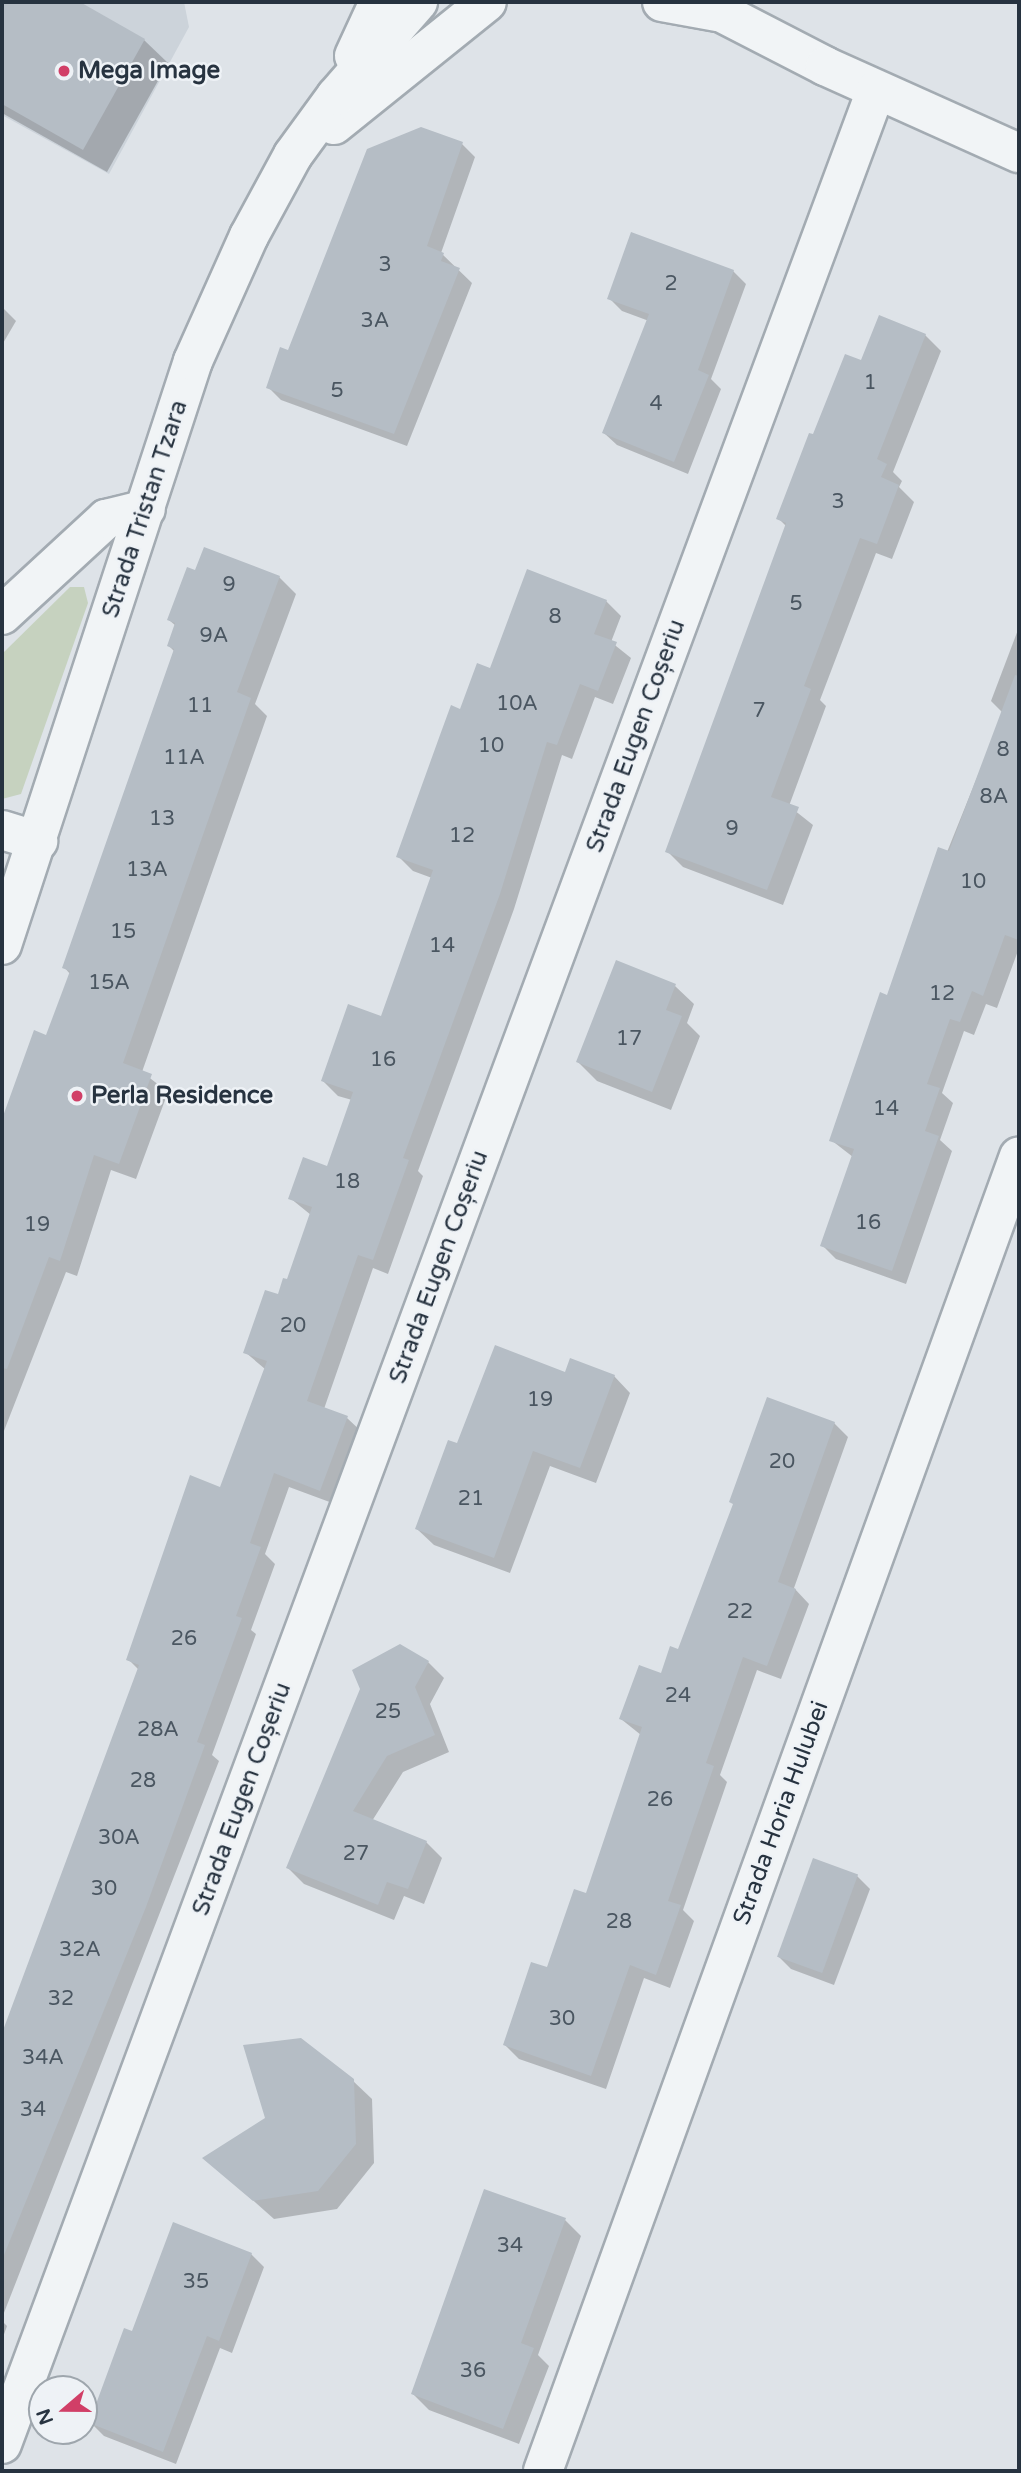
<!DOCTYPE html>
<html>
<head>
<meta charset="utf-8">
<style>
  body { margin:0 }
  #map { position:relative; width:1021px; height:2473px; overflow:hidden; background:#dee3e8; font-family:"Varela Round",sans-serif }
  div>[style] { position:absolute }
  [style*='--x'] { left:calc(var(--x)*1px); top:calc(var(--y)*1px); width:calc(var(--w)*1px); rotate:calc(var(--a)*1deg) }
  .built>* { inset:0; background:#ccd3da }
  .green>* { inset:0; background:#c6d2bf }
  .shadow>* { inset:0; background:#0003 }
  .building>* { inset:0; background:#b5bdc5; transform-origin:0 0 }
  .roads { filter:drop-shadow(2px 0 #a3abb2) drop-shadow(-2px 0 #a3abb2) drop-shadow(0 2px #a3abb2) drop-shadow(0 -2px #a3abb2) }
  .minor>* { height:38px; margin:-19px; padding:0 19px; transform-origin:19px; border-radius:19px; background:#f1f4f6 }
  .dots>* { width:19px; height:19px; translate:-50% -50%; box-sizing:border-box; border:4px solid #eef2f6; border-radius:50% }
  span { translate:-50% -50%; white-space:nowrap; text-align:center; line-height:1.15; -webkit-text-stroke:5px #eef2f6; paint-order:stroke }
  .number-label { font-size:21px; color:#4a5661 }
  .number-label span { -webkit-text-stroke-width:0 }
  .poi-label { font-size:24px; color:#273340; font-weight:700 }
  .left { translate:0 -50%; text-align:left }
  .street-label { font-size:24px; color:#273340 }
  .frame { position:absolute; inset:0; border:4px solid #273340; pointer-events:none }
  .north { position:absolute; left:28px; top:2375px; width:70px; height:70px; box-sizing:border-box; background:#eef2f6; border:2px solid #9ea6ad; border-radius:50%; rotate:250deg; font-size:19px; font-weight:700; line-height:28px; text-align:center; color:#273340 }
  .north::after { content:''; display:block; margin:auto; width:24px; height:32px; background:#d13f67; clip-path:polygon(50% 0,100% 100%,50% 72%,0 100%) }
</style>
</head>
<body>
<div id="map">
  <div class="built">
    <i style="clip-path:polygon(2px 2px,184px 2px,189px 27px,109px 174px,2px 115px)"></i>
  </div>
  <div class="green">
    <i style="clip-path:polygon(70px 587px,84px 587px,88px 603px,21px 794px,2px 799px,2px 654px)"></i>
  </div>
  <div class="shadow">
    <i style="clip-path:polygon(2px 2px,76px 2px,144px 40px,168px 63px,107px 172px,2px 113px)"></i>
    <i style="clip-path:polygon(462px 144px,475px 157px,441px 253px,472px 283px,407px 446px,281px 400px,268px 387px,289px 352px)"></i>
    <i style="clip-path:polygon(733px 271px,746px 284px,711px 379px,721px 389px,688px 474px,617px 445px,604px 433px,649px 321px,622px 311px,609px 298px)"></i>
    <i style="clip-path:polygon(2px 307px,16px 321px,2px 345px)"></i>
    <i style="clip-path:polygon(925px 335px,941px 351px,893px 472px,902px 481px,899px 487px,914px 502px,892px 559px,876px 553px,820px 700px,826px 706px,789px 806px,813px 825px,783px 905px,683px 867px,667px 851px,786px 526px,778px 518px,814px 437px,862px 362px)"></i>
    <i style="clip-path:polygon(196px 572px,279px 577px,296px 594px,255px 704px,267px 716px,142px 1072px,168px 1092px,136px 1179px,111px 1170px,77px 1276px,66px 1272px,2px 1436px,2px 1124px,35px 1033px,47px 1037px,70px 974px,64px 967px,174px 651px,169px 646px,176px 626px,169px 620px)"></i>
    <i style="clip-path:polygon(606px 601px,621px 616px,611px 642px,631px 658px,613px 704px,595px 697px,572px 759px,562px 755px,514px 909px,418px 1171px,423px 1176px,388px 1274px,373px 1268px,324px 1409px,347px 1418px,362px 1432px,335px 1504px,289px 1487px,265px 1554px,275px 1564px,251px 1630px,256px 1634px,212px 1755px,219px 1761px,2px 2318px,2px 2036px,139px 1670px,128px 1659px,221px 1489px,265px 1369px,245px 1352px,288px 1282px,311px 1215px,290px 1198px,328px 1168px,352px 1100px,338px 1096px,323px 1081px,382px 1018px,432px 878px,413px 871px,398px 856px,461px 711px,491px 670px)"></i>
    <i style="clip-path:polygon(1019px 627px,1019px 948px,997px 1008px,986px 1004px,974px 1035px,964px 1031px,942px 1093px,953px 1103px,940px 1140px,952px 1151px,906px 1284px,836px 1259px,822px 1245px,853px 1157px,831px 1140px,1003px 713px,991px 701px)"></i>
    <i style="clip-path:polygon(675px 986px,694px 1004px,687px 1023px,700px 1036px,671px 1110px,597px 1081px,578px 1062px)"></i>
    <i style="clip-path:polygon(567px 1374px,614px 1376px,630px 1393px,596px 1483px,550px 1466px,510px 1573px,434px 1545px,417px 1529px,458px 1446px)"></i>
    <i style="clip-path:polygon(834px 1423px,848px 1437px,794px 1588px,809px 1604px,781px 1679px,757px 1670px,720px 1775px,727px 1782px,683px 1910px,694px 1921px,670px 1988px,644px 1978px,606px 2089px,519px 2059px,505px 2045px,587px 1895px,641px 1735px,621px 1719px,662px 1675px)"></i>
    <i style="clip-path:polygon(428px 1662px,444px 1678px,430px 1704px,449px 1752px,403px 1772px,372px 1821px,426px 1842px,442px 1858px,424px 1904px,404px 1896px,394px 1920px,304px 1884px,288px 1868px)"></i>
    <i style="clip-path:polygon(857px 1876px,870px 1889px,834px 1985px,791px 1969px,778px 1956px)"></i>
    <i style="clip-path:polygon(352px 2080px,372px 2099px,374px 2163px,337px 2209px,274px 2219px,205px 2158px,268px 2119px)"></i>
    <i style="clip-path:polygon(565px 2220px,581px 2236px,538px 2355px,549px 2366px,519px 2444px,429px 2410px,413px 2394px)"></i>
    <i style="clip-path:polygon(251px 2254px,264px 2267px,232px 2353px,220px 2348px,176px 2464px,104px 2436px,91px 2423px,133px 2333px)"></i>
    <i style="clip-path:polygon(2px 2321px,7px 2326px,2px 2340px)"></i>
  </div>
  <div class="building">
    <i style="clip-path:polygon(2px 2px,80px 2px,145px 39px,83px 150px,2px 104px)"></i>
    <i style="clip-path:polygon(421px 127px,463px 142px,427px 246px,444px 253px,441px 261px,460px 268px,394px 434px,266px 388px,280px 347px,288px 350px,367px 149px)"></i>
    <i style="clip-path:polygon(631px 232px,734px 270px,698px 370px,709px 375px,674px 462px,602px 433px,649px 314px,607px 299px)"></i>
    <i style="clip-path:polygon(879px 315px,926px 334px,877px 459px,887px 464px,881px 477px,899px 485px,877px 544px,860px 538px,804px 686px,811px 689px,771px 797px,799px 807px,767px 890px,665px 852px,786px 523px,776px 519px,809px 433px,813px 434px,845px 354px,861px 360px)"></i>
    <i style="clip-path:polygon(204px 547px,280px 576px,237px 692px,251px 698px,123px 1063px,152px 1074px,119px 1164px,94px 1155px,60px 1261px,49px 1257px,7px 1369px,2px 1368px,2px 1119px,34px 1030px,46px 1035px,70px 971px,62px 968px,174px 649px,167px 646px,175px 623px,167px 620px,187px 567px,195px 570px)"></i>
    <i style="clip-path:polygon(527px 569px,607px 600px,594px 634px,617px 642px,598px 691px,580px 684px,557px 745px,547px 742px,500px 894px,403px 1158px,409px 1160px,373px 1260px,358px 1255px,307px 1401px,348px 1416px,320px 1491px,274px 1473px,250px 1543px,261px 1547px,236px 1616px,242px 1618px,197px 1742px,205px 1745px,146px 1907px,2px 2260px,2px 2033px,139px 1665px,126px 1660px,190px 1475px,220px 1487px,267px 1361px,243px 1353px,265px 1290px,278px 1294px,283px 1278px,287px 1279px,312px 1207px,288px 1199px,303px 1157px,327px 1166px,353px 1092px,321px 1081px,348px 1004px,381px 1016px,433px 870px,396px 857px,440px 735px,451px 705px,460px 709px,477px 663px,490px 668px)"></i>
    <i style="clip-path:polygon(1015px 675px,1019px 676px,1019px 940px,1005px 935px,983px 996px,972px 991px,960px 1022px,950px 1019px,927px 1084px,940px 1088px,925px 1131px,939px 1136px,892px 1271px,820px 1246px,854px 1149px,829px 1141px,880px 992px,887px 995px,938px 847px,949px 851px)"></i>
    <i style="clip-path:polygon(616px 960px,676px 984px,666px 1010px,682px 1016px,652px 1092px,576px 1062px)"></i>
    <i style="clip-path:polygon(495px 1345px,565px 1372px,570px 1358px,615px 1375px,580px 1468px,533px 1451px,494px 1558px,415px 1529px,448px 1440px,457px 1443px)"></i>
    <i style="clip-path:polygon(767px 1397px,835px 1422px,778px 1582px,796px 1589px,767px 1666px,743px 1657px,706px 1763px,714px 1766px,668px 1901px,681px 1905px,656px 1975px,630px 1965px,591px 2076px,503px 2045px,531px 1962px,547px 1967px,574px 1889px,586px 1893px,642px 1727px,619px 1719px,639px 1665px,661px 1673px,670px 1646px,678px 1649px,733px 1504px,729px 1502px)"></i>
    <i style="clip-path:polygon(400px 1644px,429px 1661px,415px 1687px,435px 1735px,387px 1756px,353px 1811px,427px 1841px,408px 1889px,387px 1882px,378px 1905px,286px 1868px,360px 1689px,352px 1670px)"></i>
    <i style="left:813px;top:1858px;width:48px;height:105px;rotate:20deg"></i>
    <i style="clip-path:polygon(301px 2038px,354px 2079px,356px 2144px,318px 2191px,253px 2201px,202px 2158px,265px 2118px,243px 2045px)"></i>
    <i style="clip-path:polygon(484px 2189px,566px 2218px,521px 2343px,534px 2348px,503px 2429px,411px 2394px)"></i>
    <i style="clip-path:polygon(173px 2222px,252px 2253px,219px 2341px,207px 2336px,163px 2452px,89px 2423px,124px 2328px,132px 2331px)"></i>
  </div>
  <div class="roads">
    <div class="minor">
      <i style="--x:662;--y:2;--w:56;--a:10.3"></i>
      <i style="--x:701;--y:2;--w:140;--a:27.3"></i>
      <i style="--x:825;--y:66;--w:213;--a:24.2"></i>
      <i style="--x:354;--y:56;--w:60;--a:-65.2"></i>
      <i style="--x:334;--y:125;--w:196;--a:-38.8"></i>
      <i style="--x:2;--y:615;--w:142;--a:-42.7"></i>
      <i style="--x:106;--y:519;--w:41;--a:-14"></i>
      <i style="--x:2;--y:830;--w:38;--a:17"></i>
      <i style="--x:2;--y:945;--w:614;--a:-71.89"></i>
      <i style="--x:193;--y:361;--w:137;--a:-65.9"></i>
      <i style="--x:249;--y:236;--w:92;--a:-61.5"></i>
      <i style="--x:293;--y:155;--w:73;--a:-53.9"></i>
      <i style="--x:336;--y:96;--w:125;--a:-48.9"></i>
      <i style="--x:2;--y:2444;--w:2511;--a:-69.63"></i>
      <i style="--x:543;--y:2471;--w:1398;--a:-70.1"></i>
    </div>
  </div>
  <div class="dots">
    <i style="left:64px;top:71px;background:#d13f67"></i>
    <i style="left:77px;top:1096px;background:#d13f67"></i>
  </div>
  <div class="number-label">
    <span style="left:385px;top:265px">3</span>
    <span style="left:671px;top:284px">2</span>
    <span style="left:375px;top:321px">3A</span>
    <span style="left:870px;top:383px">1</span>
    <span style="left:337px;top:391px">5</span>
    <span style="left:656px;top:404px">4</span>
    <span style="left:838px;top:502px">3</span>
    <span style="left:229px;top:585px">9</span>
    <span style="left:796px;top:604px">5</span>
    <span style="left:555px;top:617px">8</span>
    <span style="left:214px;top:636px">9A</span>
    <span style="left:517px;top:704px">10A</span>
    <span style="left:200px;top:706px">11</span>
    <span style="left:759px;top:711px">7</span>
    <span style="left:491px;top:746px">10</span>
    <span style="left:1003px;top:750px">8</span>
    <span style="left:184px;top:758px">11A</span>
    <span style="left:994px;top:797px">8A</span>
    <span style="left:162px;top:819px">13</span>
    <span style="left:732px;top:829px">9</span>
    <span style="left:462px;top:836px">12</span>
    <span style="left:147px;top:870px">13A</span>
    <span style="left:973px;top:882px">10</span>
    <span style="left:123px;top:932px">15</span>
    <span style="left:442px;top:946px">14</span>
    <span style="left:109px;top:983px">15A</span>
    <span style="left:942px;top:994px">12</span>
    <span style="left:629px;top:1039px">17</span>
    <span style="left:383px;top:1060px">16</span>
    <span style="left:886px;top:1109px">14</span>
    <span style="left:347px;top:1182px">18</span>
    <span style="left:868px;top:1223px">16</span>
    <span style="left:37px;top:1225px">19</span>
    <span style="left:293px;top:1326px">20</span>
    <span style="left:540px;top:1400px">19</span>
    <span style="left:782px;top:1462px">20</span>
    <span style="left:471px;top:1499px">21</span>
    <span style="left:740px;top:1612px">22</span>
    <span style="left:184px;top:1639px">26</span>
    <span style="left:678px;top:1696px">24</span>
    <span style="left:388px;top:1712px">25</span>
    <span style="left:158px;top:1730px">28A</span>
    <span style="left:143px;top:1781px">28</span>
    <span style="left:660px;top:1800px">26</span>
    <span style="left:119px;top:1838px">30A</span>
    <span style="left:356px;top:1854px">27</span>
    <span style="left:104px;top:1889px">30</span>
    <span style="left:619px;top:1922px">28</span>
    <span style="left:80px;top:1950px">32A</span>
    <span style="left:61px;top:1999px">32</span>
    <span style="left:562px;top:2019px">30</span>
    <span style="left:43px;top:2058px">34A</span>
    <span style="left:33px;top:2110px">34</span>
    <span style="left:510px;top:2246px">34</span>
    <span style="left:196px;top:2282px">35</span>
    <span style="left:473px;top:2371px">36</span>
  </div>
  <div class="poi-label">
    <span class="left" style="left:78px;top:71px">Mega Image</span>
    <span class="left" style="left:91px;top:1096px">Perla Residence</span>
  </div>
  <div class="street-label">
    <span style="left:145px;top:509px;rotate:-72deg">Strada Tristan Tzara</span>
    <span style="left:636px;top:736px;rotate:-70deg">Strada Eugen Coșeriu</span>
    <span style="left:439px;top:1267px;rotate:-70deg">Strada Eugen Coșeriu</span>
    <span style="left:242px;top:1799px;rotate:-70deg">Strada Eugen Coșeriu</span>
    <span style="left:781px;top:1813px;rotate:-70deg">Strada Horia Hulubei</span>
  </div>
  <div class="frame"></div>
  <div class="north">N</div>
</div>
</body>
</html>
